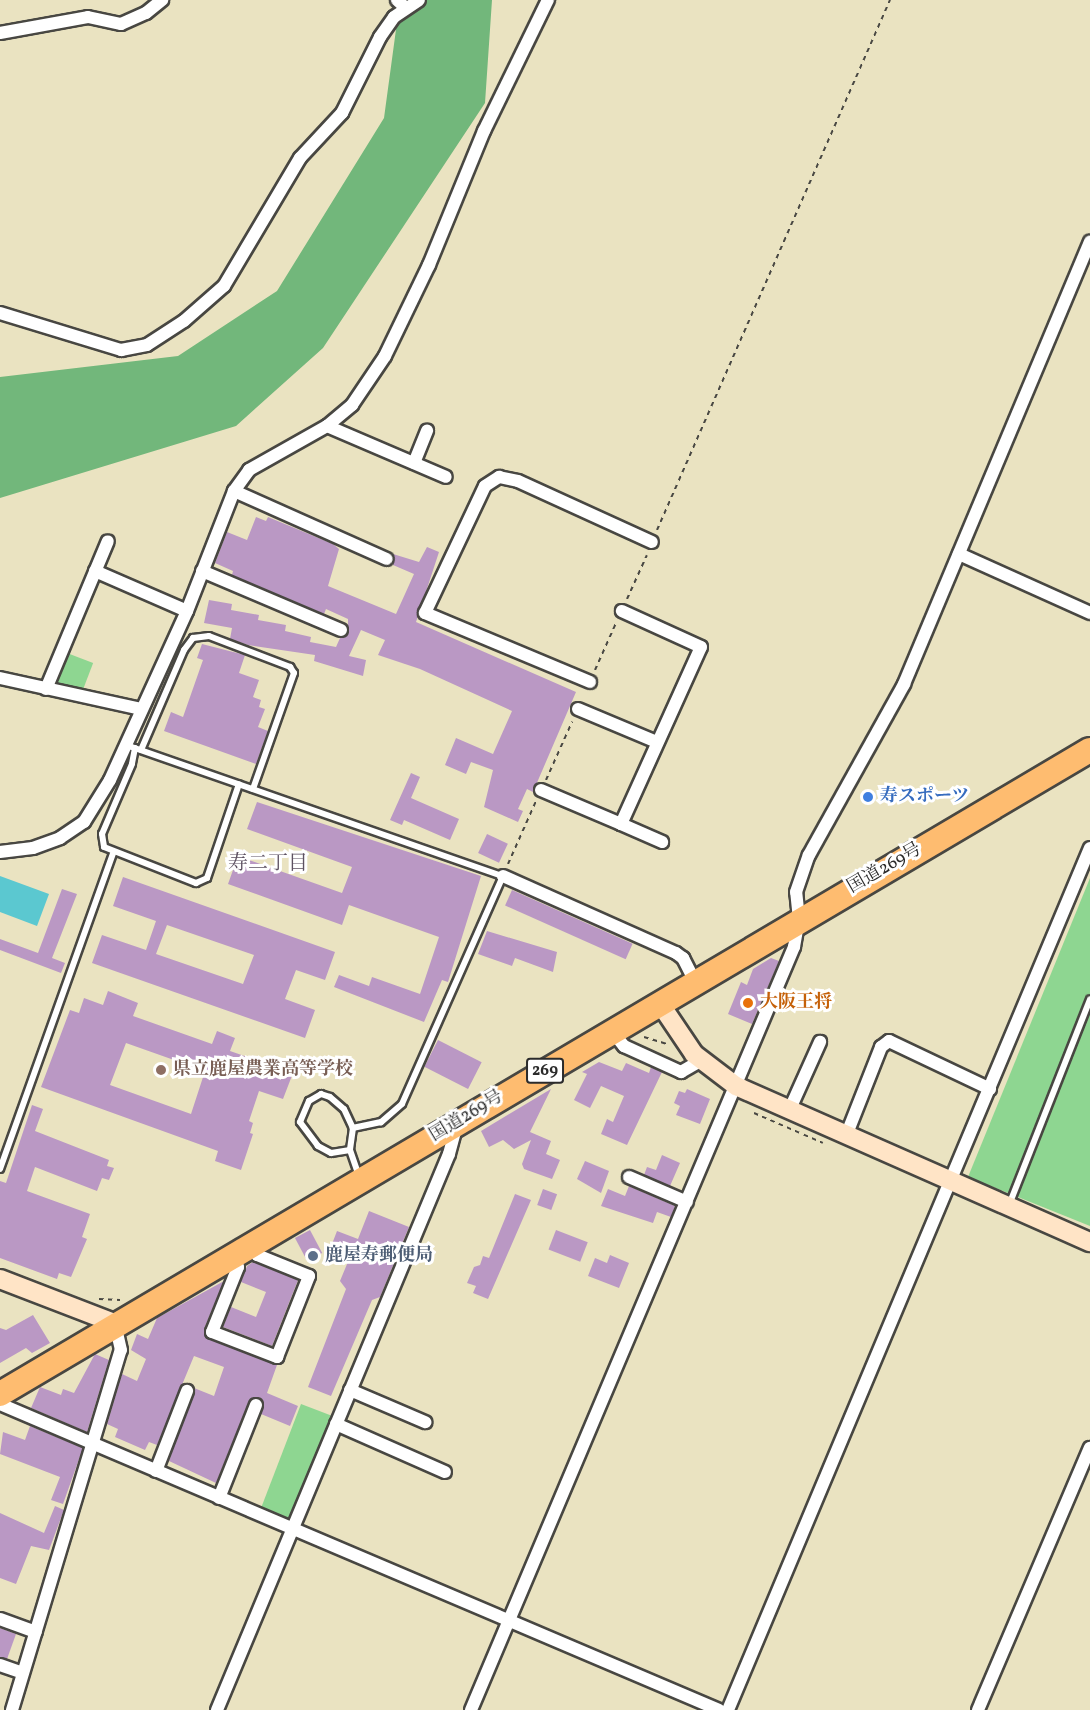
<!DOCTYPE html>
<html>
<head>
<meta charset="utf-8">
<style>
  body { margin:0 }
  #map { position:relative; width:1090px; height:1710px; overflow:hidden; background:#eae3c1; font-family:Vollkorn,"Noto Serif JP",serif }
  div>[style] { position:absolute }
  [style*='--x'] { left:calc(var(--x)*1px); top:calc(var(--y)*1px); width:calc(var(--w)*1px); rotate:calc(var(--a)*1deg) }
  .green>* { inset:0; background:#8ed691; transform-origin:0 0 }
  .forest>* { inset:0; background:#72b77b }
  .water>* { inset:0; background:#5bc8d0 }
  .building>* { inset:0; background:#ba98c4; transform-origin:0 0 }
  .path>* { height:2px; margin-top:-1px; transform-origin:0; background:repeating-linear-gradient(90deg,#484742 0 4.5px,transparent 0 9px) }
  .roads { filter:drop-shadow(2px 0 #484742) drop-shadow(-2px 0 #484742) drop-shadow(0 2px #484742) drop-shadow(0 -2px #484742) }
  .lane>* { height:6px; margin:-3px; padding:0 3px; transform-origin:3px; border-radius:3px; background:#fff }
  .street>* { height:12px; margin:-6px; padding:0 6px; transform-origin:6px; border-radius:6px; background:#fff }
  .secondary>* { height:18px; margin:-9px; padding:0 9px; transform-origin:9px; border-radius:9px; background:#ffe4c6 }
  .highway>* { height:24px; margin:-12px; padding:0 12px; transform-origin:12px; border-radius:12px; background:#febc70 }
  .dots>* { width:16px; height:16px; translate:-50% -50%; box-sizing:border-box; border:3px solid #fff; border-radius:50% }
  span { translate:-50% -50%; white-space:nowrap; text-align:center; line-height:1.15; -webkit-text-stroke:6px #fff; paint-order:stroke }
  .shield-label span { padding:2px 4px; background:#fff; border:2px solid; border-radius:4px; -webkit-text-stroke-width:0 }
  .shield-label { font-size:16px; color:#2b2b2b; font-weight:700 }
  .shop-label { font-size:18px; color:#366cbe; font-weight:700 }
  .left { translate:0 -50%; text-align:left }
  .street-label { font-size:18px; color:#2b2b2b }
  .food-label { font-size:18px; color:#c56008; font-weight:700 }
  .education-label { font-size:18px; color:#785e54; font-weight:700 }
  .service-label { font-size:18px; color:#4e5e75; font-weight:700 }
  .neighbourhood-label { font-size:20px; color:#5d5161 }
</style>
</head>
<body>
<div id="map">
  <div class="green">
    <i style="left:67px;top:653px;width:28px;height:32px;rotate:21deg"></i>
    <i style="clip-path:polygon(1090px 878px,1090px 1226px,968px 1177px)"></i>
    <i style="left:301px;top:1404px;width:33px;height:112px;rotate:21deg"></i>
  </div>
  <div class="forest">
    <i style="clip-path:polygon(400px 0,492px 0,485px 103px,323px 348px,236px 426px,0 498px,0 377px,178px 356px,277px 291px,384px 118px)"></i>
  </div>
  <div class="water">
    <i style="clip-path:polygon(0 876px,49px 894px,37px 926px,0 912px)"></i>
  </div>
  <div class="building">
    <i style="clip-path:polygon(256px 517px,266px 521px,268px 517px,333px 544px,339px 549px,328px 586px,396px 614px,414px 574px,393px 565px,393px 554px,419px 562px,427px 547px,439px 552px,416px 622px,576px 692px,533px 792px,527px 789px,518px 809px,523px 811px,518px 822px,484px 807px,493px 770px,471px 762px,466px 774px,445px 765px,456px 738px,493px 754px,512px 711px,420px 669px,378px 655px,385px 640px,361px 630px,349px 656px,366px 660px,363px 676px,314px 661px,315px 655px,248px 645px,230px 639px,232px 628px,204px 623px,209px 600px,232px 604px,231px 610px,259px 615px,258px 620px,286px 625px,285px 631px,311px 637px,310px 642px,336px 647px,340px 638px,348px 634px,348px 619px,326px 609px,324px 614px,232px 575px,233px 571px,215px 563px,227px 532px,247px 540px)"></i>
    <i style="clip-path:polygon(202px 644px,245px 655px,239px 673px,259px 680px,253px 697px,261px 700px,259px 707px,265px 709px,258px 727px,268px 731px,256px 764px,164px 731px,171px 712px,183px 717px,203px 660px,197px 658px)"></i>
    <i style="clip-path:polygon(411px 773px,420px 777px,411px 798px,459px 819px,450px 840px,404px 820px,402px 825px,390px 820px)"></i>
    <i style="clip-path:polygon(257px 802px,481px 876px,448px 982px,442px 980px,424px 1022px,334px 987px,339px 975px,369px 986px,372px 977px,420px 994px,439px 937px,349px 905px,342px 925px,228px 884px,238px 856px,342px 893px,352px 867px,247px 829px)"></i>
    <i style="left:487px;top:834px;width:23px;height:21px;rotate:25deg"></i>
    <i style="clip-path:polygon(evenodd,123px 877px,335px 952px,325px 980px,296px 970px,285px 999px,315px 1010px,305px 1038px,92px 963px,102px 935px,146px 950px,156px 921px,113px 906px,123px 877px,167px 925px,254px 955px,243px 984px,156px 954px,167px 925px)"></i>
    <i style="clip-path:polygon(62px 889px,77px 894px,52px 958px,65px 963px,61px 973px,0 950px,0 939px,38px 953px)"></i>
    <i style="left:512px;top:890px;width:132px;height:17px;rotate:24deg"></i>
    <i style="clip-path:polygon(487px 931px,557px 952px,553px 972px,515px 958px,512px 966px,478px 954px)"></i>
    <i style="clip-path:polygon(771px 958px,779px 961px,752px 1024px,728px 1014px,741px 982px,747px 985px,753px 969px)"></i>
    <i style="clip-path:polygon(evenodd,108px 991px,138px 1003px,133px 1016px,212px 1044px,217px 1031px,235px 1038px,230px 1051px,293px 1073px,283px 1099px,259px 1091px,249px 1121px,253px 1123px,250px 1133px,253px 1134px,241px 1170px,215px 1161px,218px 1151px,41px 1087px,70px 1010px,79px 1013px,84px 998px,103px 1005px,108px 991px,126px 1043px,205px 1071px,191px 1114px,110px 1085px,126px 1043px)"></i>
    <i style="left:438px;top:1040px;width:49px;height:30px;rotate:27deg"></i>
    <i style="clip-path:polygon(599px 1062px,622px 1071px,626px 1063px,649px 1073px,651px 1067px,662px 1072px,627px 1145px,601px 1134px,607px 1119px,613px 1122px,624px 1096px,601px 1086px,590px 1108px,574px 1100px,587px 1074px,582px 1072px)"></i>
    <i style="clip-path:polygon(551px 1089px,530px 1132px,551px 1141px,546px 1154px,560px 1160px,552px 1179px,524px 1169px,522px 1164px,531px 1140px,514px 1149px,503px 1140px,489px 1147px,481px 1131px)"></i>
    <i style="clip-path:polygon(687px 1089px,710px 1099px,700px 1124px,676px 1115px,680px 1106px,674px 1103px,679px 1091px,685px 1093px)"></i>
    <i style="clip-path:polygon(32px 1105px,43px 1109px,35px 1131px,109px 1160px,107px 1166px,114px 1168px,109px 1180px,102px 1178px,97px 1191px,35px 1167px,27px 1191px,90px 1214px,82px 1237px,87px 1239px,71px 1277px,59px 1273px,57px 1279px,0 1258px,0 1181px,6px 1183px)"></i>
    <i style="clip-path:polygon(662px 1155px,680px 1163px,670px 1186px,644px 1175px,647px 1167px,656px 1170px)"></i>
    <i style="clip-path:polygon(585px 1161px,609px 1171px,601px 1193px,577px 1179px)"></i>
    <i style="clip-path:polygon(629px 1186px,675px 1206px,671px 1217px,657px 1212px,653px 1223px,601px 1206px,608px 1189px,625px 1196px)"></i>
    <i style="left:543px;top:1189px;width:15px;height:17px;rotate:20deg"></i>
    <i style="clip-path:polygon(515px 1194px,531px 1200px,488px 1299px,473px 1293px,476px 1286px,467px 1283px,474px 1267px,480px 1265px,483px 1256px,489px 1258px)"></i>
    <i style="clip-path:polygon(369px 1211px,409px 1227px,380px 1297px,372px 1300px,331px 1396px,308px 1387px,346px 1289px,340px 1281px,352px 1252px,332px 1244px,337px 1231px,358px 1239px)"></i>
    <i style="left:310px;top:1230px;width:26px;height:17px;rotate:62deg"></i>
    <i style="left:556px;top:1230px;width:34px;height:21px;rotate:21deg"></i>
    <i style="clip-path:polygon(610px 1255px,629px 1263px,619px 1288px,588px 1276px,595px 1258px,607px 1263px)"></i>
    <i style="clip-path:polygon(253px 1262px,298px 1280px,272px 1346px,223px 1327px,231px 1307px,256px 1317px,266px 1292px,241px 1282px,247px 1266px)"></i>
    <i style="clip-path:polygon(224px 1281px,204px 1329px,205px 1337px,277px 1365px,267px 1393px,298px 1406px,290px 1426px,261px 1414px,263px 1400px,250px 1399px,216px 1483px,169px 1461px,194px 1388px,214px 1396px,224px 1367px,194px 1356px,157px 1445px,149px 1442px,145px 1450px,115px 1437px,118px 1429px,107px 1424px,122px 1374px,137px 1381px,146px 1359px,131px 1350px,137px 1334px,148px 1339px,157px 1318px)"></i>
    <i style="clip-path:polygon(33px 1315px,50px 1343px,32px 1353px,26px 1348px,0 1363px,0 1328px,6px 1330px)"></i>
    <i style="clip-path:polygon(95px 1354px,109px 1360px,87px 1432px,31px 1408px,40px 1387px,61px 1395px,63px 1389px,74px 1393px)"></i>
    <i style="clip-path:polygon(30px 1426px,83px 1448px,63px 1504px,51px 1500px,60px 1477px,0 1454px,3px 1432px,25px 1440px)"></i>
    <i style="clip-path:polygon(55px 1506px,64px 1510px,49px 1550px,31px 1546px,16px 1584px,0 1578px,0 1513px,44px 1533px)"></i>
    <i style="clip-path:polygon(0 1628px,16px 1634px,7px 1659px,0 1657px)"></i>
  </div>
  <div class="path">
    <i style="--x:657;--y:530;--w:579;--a:-66.27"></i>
    <i style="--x:627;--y:599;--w:48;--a:-65.6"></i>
    <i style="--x:595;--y:670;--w:51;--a:-65.9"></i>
    <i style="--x:546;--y:780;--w:64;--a:-65.9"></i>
    <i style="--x:508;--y:864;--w:69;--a:-66"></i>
    <i style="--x:644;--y:1037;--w:24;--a:17"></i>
    <i style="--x:754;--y:1113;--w:75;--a:23.5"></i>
    <i style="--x:99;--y:1299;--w:21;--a:3"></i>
  </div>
  <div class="roads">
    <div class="lane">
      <i style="--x:126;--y:745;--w:399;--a:19.2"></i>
      <i style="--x:503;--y:876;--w:249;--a:113.9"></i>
      <i style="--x:402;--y:1104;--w:28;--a:139"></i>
      <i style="--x:381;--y:1122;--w:29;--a:168"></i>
      <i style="--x:353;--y:1128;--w:22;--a:98"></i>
      <i style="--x:350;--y:1150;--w:28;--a:71"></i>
      <i style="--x:135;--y:748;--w:16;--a:101"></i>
      <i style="--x:132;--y:764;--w:76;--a:113.2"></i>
      <i style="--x:102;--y:834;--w:13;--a:81"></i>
      <i style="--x:104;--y:847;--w:99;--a:21.4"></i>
      <i style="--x:196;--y:883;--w:12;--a:-24"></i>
      <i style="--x:207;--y:878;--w:99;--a:-71.2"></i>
      <i style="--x:141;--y:750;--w:109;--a:-66.7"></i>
      <i style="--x:184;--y:650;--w:15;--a:-53"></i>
      <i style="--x:193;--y:638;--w:16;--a:-7"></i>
      <i style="--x:209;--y:636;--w:87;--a:20.9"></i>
      <i style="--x:290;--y:667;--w:7;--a:56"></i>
      <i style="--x:294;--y:673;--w:123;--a:109.5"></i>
      <i style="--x:350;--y:1150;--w:19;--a:171"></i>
      <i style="--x:331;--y:1153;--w:15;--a:-152"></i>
      <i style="--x:318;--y:1146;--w:30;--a:-127"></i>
      <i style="--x:300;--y:1122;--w:23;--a:-67"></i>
      <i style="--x:309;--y:1101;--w:14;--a:-30"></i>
      <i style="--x:321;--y:1094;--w:9;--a:18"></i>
      <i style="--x:330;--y:1097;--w:18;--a:41"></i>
      <i style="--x:344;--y:1109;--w:21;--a:65"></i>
      <i style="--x:0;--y:1169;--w:336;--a:-70.3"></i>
      <i style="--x:1009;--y:1205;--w:221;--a:-68.5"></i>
    </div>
    <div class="street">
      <i style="--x:397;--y:0;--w:12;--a:42"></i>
      <i style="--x:0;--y:33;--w:89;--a:-10.3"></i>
      <i style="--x:88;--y:17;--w:34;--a:12"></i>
      <i style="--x:121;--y:24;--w:27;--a:-24"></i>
      <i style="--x:146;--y:13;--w:21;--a:-39"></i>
      <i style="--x:0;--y:313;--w:127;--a:17"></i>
      <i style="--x:121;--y:350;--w:26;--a:-11"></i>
      <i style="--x:147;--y:345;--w:44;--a:-33"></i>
      <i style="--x:184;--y:321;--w:53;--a:-41.2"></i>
      <i style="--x:224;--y:286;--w:149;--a:-59.3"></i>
      <i style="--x:300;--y:158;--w:62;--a:-47"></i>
      <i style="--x:342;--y:113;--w:85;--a:-63.4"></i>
      <i style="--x:380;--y:37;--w:24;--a:-55"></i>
      <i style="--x:394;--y:17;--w:30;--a:-34"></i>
      <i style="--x:327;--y:426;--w:129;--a:23.2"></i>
      <i style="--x:414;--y:463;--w:35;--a:-68"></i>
      <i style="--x:234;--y:491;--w:167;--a:24"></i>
      <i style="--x:959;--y:554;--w:144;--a:24.2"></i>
      <i style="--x:95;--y:571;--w:100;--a:23.5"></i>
      <i style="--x:202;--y:571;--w:151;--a:23"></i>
      <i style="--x:0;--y:678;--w:144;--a:12.4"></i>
      <i style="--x:590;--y:682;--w:179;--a:-157.3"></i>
      <i style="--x:425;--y:613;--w:140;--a:-64.7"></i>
      <i style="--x:485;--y:486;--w:17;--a:-33"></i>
      <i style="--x:499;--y:477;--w:19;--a:12"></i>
      <i style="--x:518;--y:481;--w:147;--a:24.5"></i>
      <i style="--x:46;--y:689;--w:160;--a:-67.3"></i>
      <i style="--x:578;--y:709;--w:86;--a:22.7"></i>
      <i style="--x:541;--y:790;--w:87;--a:23"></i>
      <i style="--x:621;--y:824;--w:194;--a:-65.7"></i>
      <i style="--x:701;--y:647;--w:87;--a:-155.5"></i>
      <i style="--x:621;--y:824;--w:45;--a:23.7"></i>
      <i style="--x:0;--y:852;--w:33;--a:-7"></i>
      <i style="--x:33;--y:848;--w:29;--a:-20"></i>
      <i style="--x:60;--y:838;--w:29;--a:-34"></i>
      <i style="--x:84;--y:822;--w:49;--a:-58.2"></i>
      <i style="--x:110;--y:780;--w:186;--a:-65.5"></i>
      <i style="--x:187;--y:611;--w:129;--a:-68.6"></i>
      <i style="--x:234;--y:491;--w:26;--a:-54"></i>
      <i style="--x:249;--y:470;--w:90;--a:-29.4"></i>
      <i style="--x:327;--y:426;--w:33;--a:-40"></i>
      <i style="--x:352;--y:405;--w:59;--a:-56"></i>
      <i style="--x:385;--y:356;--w:101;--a:-64.2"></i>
      <i style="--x:429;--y:265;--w:145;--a:-67.7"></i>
      <i style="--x:484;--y:131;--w:146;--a:-64"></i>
      <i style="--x:503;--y:876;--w:189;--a:24"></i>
      <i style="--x:676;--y:953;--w:9;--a:36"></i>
      <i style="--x:683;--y:958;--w:28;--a:63"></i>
      <i style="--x:613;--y:1032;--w:18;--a:52"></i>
      <i style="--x:624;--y:1046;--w:63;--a:24.5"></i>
      <i style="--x:681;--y:1072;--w:24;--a:-30"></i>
      <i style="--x:789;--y:1111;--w:76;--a:-65.8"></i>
      <i style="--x:846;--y:1136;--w:96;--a:-68.5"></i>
      <i style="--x:881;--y:1047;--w:10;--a:-37"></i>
      <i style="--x:889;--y:1041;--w:112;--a:25.4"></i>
      <i style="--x:629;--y:1177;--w:63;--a:23.3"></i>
      <i style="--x:231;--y:1255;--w:14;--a:60"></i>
      <i style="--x:238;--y:1267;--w:70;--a:111.8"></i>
      <i style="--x:212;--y:1332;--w:70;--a:21"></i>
      <i style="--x:277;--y:1357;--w:87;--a:-68.4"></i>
      <i style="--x:309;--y:1276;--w:56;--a:-158"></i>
      <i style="--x:257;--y:1255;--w:13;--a:-119"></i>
      <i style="--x:350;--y:1390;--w:82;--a:23.1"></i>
      <i style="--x:0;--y:1404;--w:781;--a:23.05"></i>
      <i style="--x:336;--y:1424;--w:119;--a:23.8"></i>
      <i style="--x:156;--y:1471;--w:86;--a:-68.8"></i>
      <i style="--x:219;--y:1498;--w:100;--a:-68.3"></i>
      <i style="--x:0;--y:1619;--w:38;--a:20"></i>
      <i style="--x:0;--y:1665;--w:24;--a:19"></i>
      <i style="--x:12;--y:1710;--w:376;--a:-73.2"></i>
      <i style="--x:121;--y:1350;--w:27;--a:-103"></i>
      <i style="--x:217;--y:1710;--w:602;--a:-67.35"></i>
      <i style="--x:449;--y:1154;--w:30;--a:-75"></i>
      <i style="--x:471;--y:1710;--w:829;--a:-67.06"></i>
      <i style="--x:794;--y:947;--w:28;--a:-80"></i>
      <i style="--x:799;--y:919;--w:27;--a:-96"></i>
      <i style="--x:796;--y:892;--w:39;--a:-71"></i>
      <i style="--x:809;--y:855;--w:196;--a:-60.9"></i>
      <i style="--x:904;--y:684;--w:480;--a:-67.2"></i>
      <i style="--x:728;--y:1710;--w:935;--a:-67.22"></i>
      <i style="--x:978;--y:1710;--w:285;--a:-66.9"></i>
    </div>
    <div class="secondary">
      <i style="--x:661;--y:1005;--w:59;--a:56"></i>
      <i style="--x:694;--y:1054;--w:53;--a:37.3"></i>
      <i style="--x:736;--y:1086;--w:387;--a:23.8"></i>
      <i style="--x:0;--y:1279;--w:122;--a:21.1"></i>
    </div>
    <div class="highway">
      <i style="--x:0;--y:1394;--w:1266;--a:-30.58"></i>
    </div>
  </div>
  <div class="dots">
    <i style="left:868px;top:797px;background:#3f7fe0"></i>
    <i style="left:748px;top:1003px;background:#e8710a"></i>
    <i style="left:161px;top:1070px;background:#8d6e63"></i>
    <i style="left:313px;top:1256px;background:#5c6f8a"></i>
  </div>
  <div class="shield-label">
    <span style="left:545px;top:1071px">269</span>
  </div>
  <div class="shop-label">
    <span class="left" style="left:880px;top:797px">寿スポーツ</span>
  </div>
  <div class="street-label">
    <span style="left:885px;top:869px;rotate:-30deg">国道269号</span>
    <span style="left:467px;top:1117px;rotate:-31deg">国道269号</span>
  </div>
  <div class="food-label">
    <span class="left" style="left:760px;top:1003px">大阪王将</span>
  </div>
  <div class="education-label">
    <span class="left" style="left:173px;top:1070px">県立鹿屋農業高等学校</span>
  </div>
  <div class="service-label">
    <span class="left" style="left:325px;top:1256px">鹿屋寿郵便局</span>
  </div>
  <div class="neighbourhood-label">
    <span style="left:268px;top:864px">寿二丁目</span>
  </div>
</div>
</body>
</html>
